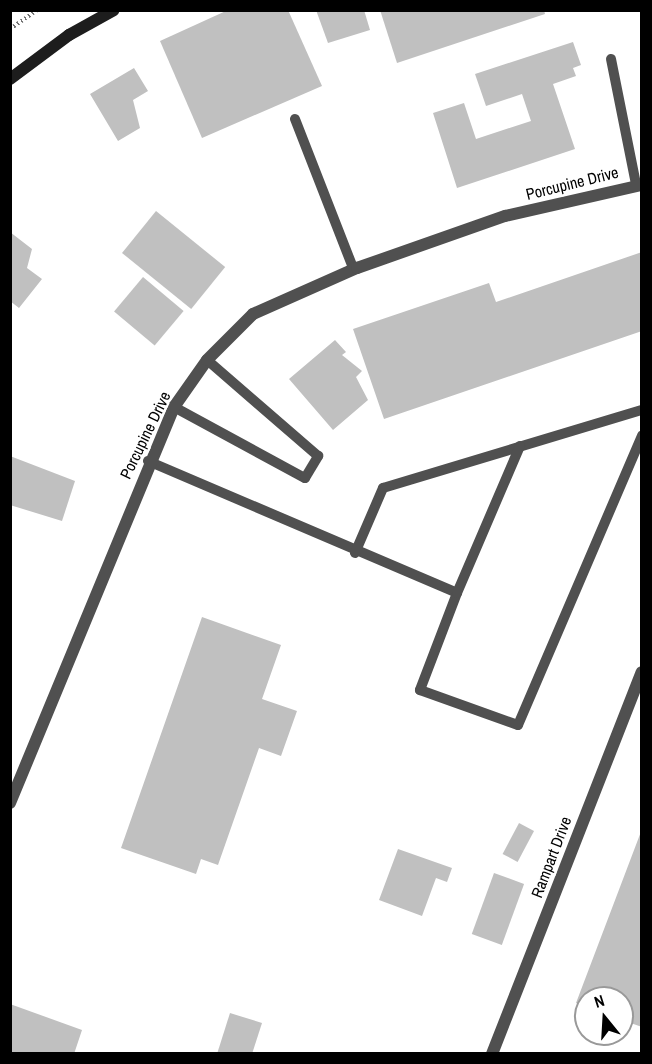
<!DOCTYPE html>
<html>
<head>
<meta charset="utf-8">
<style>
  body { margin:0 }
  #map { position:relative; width:652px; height:1064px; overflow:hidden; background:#fff; font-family:"Archivo Narrow",sans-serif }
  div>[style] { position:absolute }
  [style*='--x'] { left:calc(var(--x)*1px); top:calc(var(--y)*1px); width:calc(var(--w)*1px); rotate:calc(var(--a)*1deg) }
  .building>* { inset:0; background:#c0c0c0; transform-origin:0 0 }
  .path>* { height:4px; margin-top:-2px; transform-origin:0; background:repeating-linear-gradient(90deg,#727272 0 1.5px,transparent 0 4.5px) }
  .service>* { height:10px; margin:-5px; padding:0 5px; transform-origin:5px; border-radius:5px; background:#505050 }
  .minor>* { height:12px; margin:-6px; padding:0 6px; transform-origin:6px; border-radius:6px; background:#505050 }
  .secondary>* { height:12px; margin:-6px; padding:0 6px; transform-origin:6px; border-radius:6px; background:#1d1d1d }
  span { translate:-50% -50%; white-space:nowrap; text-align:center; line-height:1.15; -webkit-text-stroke:4.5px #fff; paint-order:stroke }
  .street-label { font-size:16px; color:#000 }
  .frame { position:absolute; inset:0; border:12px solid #000; pointer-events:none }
  .north { position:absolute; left:574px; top:986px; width:60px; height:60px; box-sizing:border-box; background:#fff; border:2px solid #999; border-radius:50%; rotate:342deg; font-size:16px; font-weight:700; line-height:24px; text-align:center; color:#000 }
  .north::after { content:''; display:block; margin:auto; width:21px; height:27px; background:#000; clip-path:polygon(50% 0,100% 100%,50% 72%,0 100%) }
</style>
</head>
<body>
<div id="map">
  <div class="building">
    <i style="clip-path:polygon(228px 10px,288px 10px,322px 86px,202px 138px,160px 41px)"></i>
    <i style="clip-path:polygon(316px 10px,364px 10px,370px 30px,328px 43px)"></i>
    <i style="clip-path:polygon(380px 10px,544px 10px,545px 14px,397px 63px)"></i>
    <i style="clip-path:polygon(573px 42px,581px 65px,573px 68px,576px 76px,553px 84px,575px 149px,457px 188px,433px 113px,464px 103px,476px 139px,531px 121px,522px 94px,486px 106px,475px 74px)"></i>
    <i style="clip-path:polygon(134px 68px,148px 91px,133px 100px,140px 128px,118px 141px,90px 94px)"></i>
    <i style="left:156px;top:211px;width:89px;height:54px;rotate:39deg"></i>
    <i style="clip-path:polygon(10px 232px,32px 249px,27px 268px,42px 279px,19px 308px,10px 301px)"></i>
    <i style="clip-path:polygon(642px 252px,642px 331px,384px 419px,353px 329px,489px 283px,496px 302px)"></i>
    <i style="left:143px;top:277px;width:53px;height:45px;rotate:40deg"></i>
    <i style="clip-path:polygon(335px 340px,346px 352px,342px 355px,362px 371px,356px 377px,368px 400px,333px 430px,289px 379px)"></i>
    <i style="clip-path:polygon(10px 456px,75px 481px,62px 521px,10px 505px)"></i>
    <i style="clip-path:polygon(202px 617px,281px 645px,262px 699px,297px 711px,281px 756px,259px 748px,218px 865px,201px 859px,196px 874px,121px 848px)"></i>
    <i style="left:519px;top:823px;width:17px;height:35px;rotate:28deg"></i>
    <i style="clip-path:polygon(642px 829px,642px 1027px,622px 1020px,622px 998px,586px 998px,586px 1007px,576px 1003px)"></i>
    <i style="clip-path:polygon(398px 849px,452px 868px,447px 882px,436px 878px,422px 916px,379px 900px)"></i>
    <i style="left:494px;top:873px;width:32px;height:65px;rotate:20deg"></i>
    <i style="clip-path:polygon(10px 1004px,82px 1030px,74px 1054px,10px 1054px)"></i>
    <i style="clip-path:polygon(230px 1013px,262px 1023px,252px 1054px,217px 1054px)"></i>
  </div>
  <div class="path">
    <i style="--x:10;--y:29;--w:33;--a:-35"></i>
  </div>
  <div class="service">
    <i style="--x:611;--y:59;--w:127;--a:78.7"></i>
    <i style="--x:295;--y:119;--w:162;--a:68.7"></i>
    <i style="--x:174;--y:407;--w:149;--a:28.5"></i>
    <i style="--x:305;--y:478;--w:26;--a:-59"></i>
    <i style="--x:318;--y:456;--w:147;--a:-139.1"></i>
    <i style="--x:148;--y:461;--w:336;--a:23.1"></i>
    <i style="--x:457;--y:593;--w:104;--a:110.9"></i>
    <i style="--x:420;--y:690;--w:104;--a:19.7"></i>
    <i style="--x:518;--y:725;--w:315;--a:-66.8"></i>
    <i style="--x:355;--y:553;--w:71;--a:-66.7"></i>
    <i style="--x:383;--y:488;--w:270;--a:-16.8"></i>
    <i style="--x:457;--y:593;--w:160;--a:-66.8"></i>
  </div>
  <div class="minor">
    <i style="--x:10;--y:803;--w:429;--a:-67.5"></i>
    <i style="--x:174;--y:407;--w:57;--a:-54.9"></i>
    <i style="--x:207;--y:360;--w:65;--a:-45"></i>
    <i style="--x:253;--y:314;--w:114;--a:-23.9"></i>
    <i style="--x:357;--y:268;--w:157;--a:-19.4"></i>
    <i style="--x:505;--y:216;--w:140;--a:-12.8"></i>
    <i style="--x:492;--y:1054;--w:410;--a:-68.6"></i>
  </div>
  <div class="secondary">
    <i style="--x:10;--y:79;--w:74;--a:-36.7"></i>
    <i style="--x:69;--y:35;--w:51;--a:-29.1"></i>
  </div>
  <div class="street-label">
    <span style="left:572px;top:183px;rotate:-14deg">Porcupine Drive</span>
    <span style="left:145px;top:435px;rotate:-64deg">Porcupine Drive</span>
    <span style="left:551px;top:857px;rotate:-69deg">Rampart Drive</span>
  </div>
  <div class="frame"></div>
  <div class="north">N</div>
</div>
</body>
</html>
